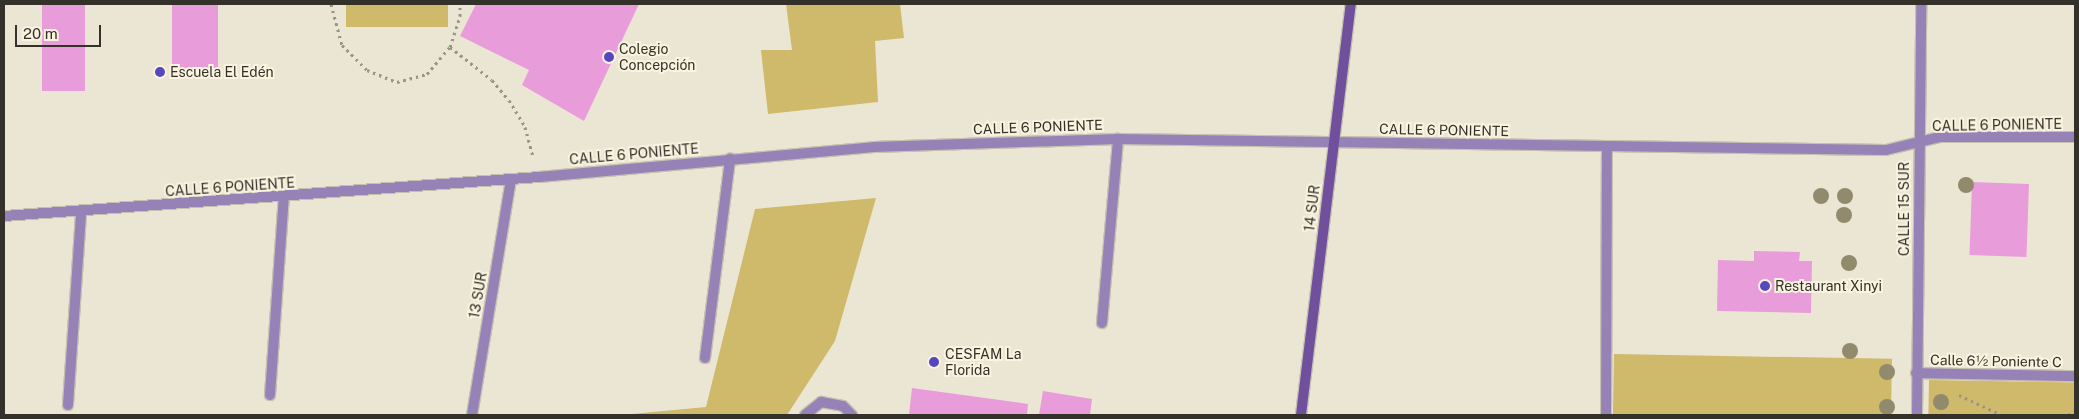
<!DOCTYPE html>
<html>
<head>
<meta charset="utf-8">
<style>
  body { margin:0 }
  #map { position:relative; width:2079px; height:419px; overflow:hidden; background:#ebe6d3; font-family:"Public Sans",sans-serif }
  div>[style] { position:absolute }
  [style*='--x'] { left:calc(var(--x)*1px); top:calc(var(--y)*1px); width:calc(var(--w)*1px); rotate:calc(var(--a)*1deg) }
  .green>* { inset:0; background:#cfb96a; transform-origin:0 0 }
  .building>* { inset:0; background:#e89cda; transform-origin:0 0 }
  .path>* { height:3px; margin-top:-1.5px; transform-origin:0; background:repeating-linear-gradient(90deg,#989487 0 2.5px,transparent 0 6.5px) }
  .roads { filter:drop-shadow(1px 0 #c6c2b1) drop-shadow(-1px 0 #c6c2b1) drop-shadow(0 1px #c6c2b1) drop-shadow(0 -1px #c6c2b1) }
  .lane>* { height:10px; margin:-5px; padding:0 5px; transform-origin:5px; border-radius:5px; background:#9682b7 }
  .street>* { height:10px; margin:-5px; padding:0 5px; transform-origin:5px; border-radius:5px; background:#9682b7 }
  .secondary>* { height:10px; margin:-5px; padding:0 5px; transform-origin:5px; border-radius:5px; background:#70509d }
  .trees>* { width:16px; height:16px; margin:-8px; border-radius:50%; background:#928a6c }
  .dots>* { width:14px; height:14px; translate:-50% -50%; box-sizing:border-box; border:2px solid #f9f3e0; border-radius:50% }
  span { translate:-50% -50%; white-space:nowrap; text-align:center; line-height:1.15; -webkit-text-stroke:4px #f9f3e0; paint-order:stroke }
  .poi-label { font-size:14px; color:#33312a }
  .left { translate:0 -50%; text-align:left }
  .street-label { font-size:14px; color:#33312a }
  .frame { position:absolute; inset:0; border:5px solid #33312a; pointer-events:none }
  .scale { position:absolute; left:15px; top:25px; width:86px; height:22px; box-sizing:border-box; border:2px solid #33312a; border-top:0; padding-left:6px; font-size:15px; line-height:18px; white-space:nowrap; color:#33312a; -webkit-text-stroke:4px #f9f3e0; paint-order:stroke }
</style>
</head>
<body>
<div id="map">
  <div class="green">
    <i style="left:346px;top:4px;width:102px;height:23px"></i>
    <i style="clip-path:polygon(786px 4px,900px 4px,904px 38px,875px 41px,878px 102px,768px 114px,761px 50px,792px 50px)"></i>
    <i style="clip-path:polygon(876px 198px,835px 341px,787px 415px,621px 415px,706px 407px,755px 209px)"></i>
    <i style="left:1614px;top:354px;width:278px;height:61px;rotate:1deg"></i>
    <i style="left:1929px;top:380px;width:146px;height:35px;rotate:1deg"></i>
  </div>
  <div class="building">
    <i style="left:42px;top:4px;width:43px;height:87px"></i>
    <i style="left:172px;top:4px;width:46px;height:64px"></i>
    <i style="clip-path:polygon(476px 4px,639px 4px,584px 121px,522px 85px,529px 70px,460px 36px)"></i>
    <i style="left:2029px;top:184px;width:73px;height:57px;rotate:92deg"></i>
    <i style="clip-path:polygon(1754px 251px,1800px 252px,1799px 261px,1812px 261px,1811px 313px,1717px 311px,1718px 260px,1754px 261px)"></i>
    <i style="clip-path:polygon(912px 388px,1028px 404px,1027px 415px,909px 415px)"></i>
    <i style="clip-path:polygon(1043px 391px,1092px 399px,1090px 415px,1039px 415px)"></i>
  </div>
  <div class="path">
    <i style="--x:331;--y:4;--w:42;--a:75"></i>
    <i style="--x:342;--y:45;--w:35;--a:45"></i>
    <i style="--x:367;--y:70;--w:32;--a:22"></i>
    <i style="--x:397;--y:82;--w:31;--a:-15"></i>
    <i style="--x:427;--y:74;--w:35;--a:-50"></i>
    <i style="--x:450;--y:47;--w:33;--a:-72"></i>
    <i style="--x:460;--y:16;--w:12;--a:-90"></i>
    <i style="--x:450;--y:47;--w:53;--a:38.2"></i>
    <i style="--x:492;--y:80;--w:26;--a:50"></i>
    <i style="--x:509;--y:100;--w:31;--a:59"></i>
    <i style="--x:525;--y:127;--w:31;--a:75"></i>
    <i style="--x:1959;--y:395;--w:47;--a:24.9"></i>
    <i style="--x:2068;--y:415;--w:8;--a:-23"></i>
  </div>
  <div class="roads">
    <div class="lane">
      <i style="--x:705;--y:358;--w:201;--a:-82.8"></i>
      <i style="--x:805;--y:415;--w:21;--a:-39"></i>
      <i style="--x:821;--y:402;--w:22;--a:10"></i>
      <i style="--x:843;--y:406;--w:13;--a:45"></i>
    </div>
    <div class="street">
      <i style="--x:4;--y:216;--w:536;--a:-4.17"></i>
      <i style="--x:539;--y:177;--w:336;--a:-5.1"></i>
      <i style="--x:874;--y:147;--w:244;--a:-1.9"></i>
      <i style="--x:1118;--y:139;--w:768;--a:0.82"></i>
      <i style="--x:1886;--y:150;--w:56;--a:-13.5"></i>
      <i style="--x:1940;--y:137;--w:135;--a:0"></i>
      <i style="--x:1102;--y:323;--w:185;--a:-85"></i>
      <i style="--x:1916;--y:373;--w:159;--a:1.1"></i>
      <i style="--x:270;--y:395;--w:198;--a:-86"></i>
      <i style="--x:68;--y:405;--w:193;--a:-86.1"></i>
      <i style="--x:472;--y:415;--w:239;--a:-80.6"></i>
      <i style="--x:1606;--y:415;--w:267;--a:-89.8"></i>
      <i style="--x:1917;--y:415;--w:411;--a:-89.4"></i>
    </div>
    <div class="secondary">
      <i style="--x:1301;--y:415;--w:414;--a:-83.1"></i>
    </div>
  </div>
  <div class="trees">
    <i style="left:1966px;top:185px"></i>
    <i style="left:1821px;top:196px"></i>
    <i style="left:1845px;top:196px"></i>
    <i style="left:1844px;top:215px"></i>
    <i style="left:1849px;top:263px"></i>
    <i style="left:1850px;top:351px"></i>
    <i style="left:1887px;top:372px"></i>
    <i style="left:1941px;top:402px"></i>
    <i style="left:1887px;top:407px"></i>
  </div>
  <div class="dots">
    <i style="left:609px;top:57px;background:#5747bf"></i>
    <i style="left:160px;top:72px;background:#5747bf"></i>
    <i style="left:1765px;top:286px;background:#5747bf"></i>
    <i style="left:934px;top:362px;background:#5747bf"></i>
  </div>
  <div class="poi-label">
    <span class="left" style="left:619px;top:57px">Colegio<br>Concepción</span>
    <span class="left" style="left:170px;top:72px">Escuela El Edén</span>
    <span class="left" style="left:1775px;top:286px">Restaurant Xinyi</span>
    <span class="left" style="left:945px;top:362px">CESFAM La<br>Florida</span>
  </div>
  <div class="street-label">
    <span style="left:1997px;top:125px;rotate:-1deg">CALLE 6 PONIENTE</span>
    <span style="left:1038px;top:127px;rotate:-2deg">CALLE 6 PONIENTE</span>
    <span style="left:1444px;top:130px;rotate:1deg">CALLE 6 PONIENTE</span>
    <span style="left:634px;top:154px;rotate:-5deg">CALLE 6 PONIENTE</span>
    <span style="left:230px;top:187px;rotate:-4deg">CALLE 6 PONIENTE</span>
    <span style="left:1312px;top:208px;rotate:-83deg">14 SUR</span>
    <span style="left:1904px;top:209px;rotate:-90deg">CALLE 15 SUR</span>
    <span style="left:478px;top:295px;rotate:-80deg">13 SUR</span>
    <span style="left:1996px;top:361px;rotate:1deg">Calle 6½ Poniente C</span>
  </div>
  <div class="frame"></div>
  <div class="scale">20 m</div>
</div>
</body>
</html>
